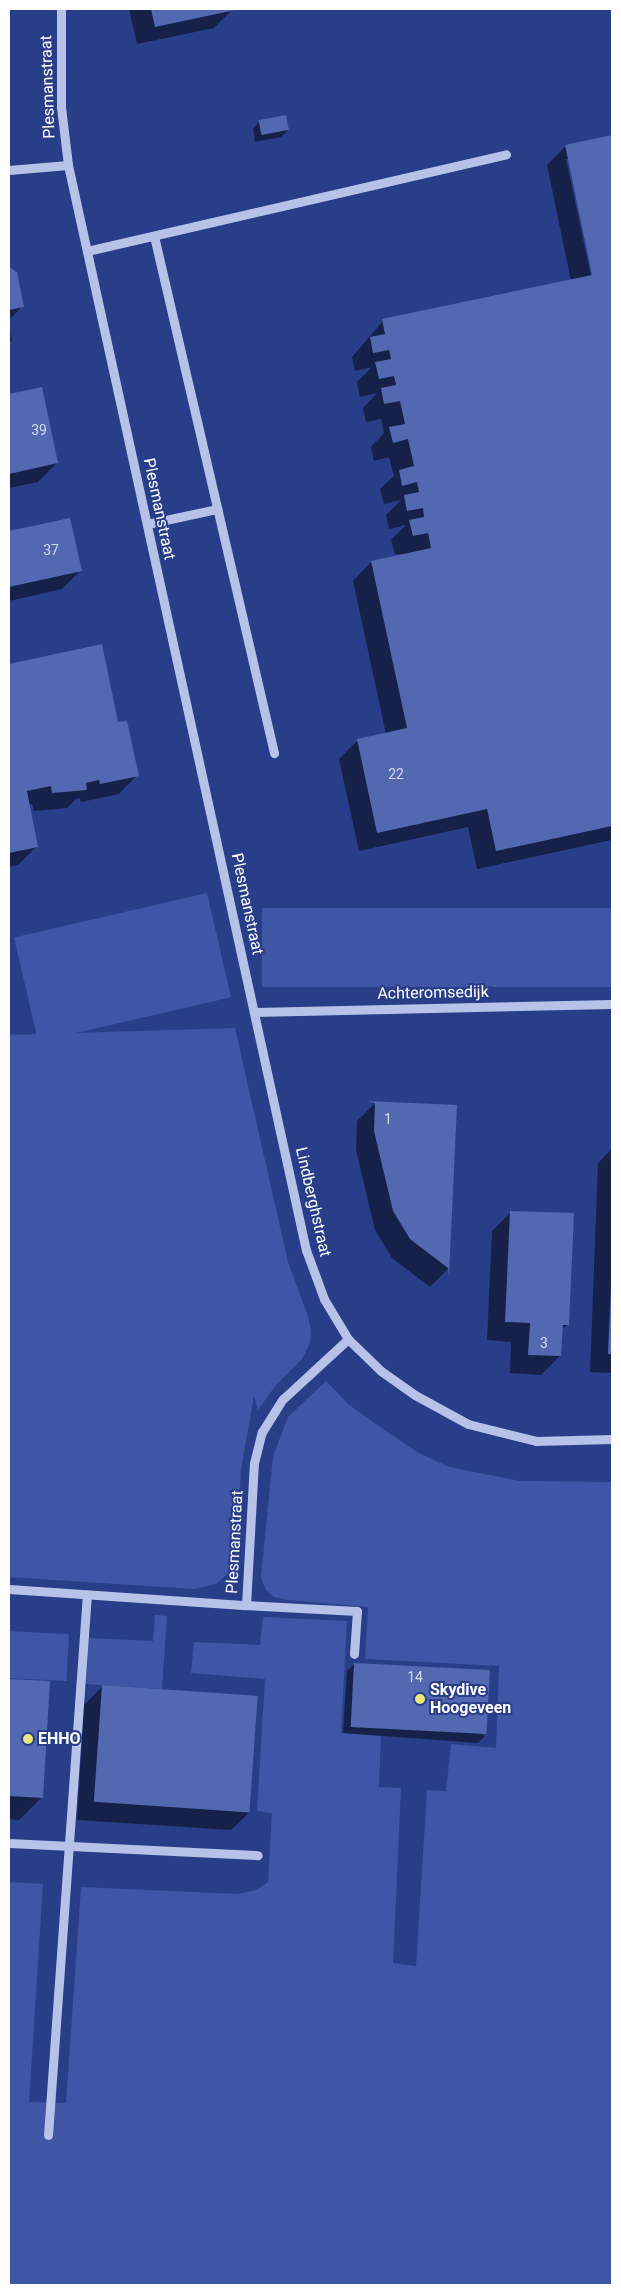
<!DOCTYPE html>
<html>
<head>
<meta charset="utf-8">
<style>
  body { margin:0 }
  #map { position:relative; width:621px; height:2294px; overflow:hidden; background:#293e88; font-family:Roboto,sans-serif }
  div>[style] { position:absolute }
  [style*='--x'] { left:calc(var(--x)*1px); top:calc(var(--y)*1px); width:calc(var(--w)*1px); rotate:calc(var(--a)*1deg) }
  .green>* { inset:0; background:#3e56a5; transform-origin:0 0 }
  .shadow>* { inset:0; background:#0007 }
  .building>* { inset:0; background:#5268b0; transform-origin:0 0 }
  .minor>* { height:9px; margin:-4.5px; padding:0 4.5px; transform-origin:4.5px; border-radius:4.5px; background:#b6c2e8 }
  .dots>* { width:14px; height:14px; translate:-50% -50%; box-sizing:border-box; border:2px solid #293e88; border-radius:50% }
  span { translate:-50% -50%; white-space:nowrap; text-align:center; line-height:1.15; -webkit-text-stroke:4px #293e88; paint-order:stroke }
  .number-label { font-size:14px; color:#d4d9eb }
  .number-label span { -webkit-text-stroke-width:0 }
  .street-label { font-size:16px; color:#fff }
  .poi-label { font-size:16px; color:#fff; font-weight:700 }
  .left { translate:0 -50%; text-align:left }
  .frame { position:absolute; inset:0; border:10px solid #fff; pointer-events:none }
</style>
</head>
<body>
<div id="map">
  <div class="green">
    <i style="left:207px;top:893px;width:107px;height:198px;rotate:77deg"></i>
    <i style="left:612px;top:908px;width:79px;height:350px;rotate:90deg"></i>
    <i style="clip-path:polygon(235px 1028px,288px 1262px,308px 1316px,311px 1331px,310px 1343px,302px 1359px,276px 1385px,258px 1410px,254px 1396px,241px 1469px,236px 1558px,227px 1574px,216px 1584px,194px 1589px,9px 1577px,9px 1035px)"></i>
    <i style="clip-path:polygon(326px 1381px,348px 1404px,373px 1422px,417px 1452px,449px 1467px,520px 1481px,612px 1482px,612px 2285px,9px 2285px,9px 1882px,43px 1884px,29px 2102px,66px 2103px,81px 1887px,237px 1894px,256px 1890px,268px 1882px,272px 1813px,257px 1811px,265px 1679px,191px 1673px,194px 1642px,260px 1645px,263px 1617px,347px 1621px,341px 1733px,381px 1736px,379px 1787px,401px 1788px,393px 1963px,416px 1966px,427px 1790px,446px 1791px,451px 1744px,496px 1748px,499px 1666px,365px 1659px,368px 1607px,287px 1600px,274px 1597px,266px 1590px,261px 1577px,273px 1456px,288px 1417px)"></i>
    <i style="clip-path:polygon(155px 1615px,167px 1616px,162px 1689px,86px 1684px,89px 1638px,153px 1641px)"></i>
    <i style="left:9px;top:1631px;width:60px;height:47px;rotate:3deg"></i>
  </div>
  <div class="shadow">
    <i style="clip-path:polygon(129px 9px,233px 9px,214px 28px,137px 44px)"></i>
    <i style="clip-path:polygon(259px 122px,288px 130px,281px 137px,255px 142px,253px 129px)"></i>
    <i style="clip-path:polygon(evenodd,612px 136px,612px 840px,477px 869px,468px 827px,359px 851px,339px 759px,358px 740px,386px 734px,353px 581px,371px 562px,406px 555px,395px 554px,391px 540px,406px 525px,389px 529px,386px 515px,401px 500px,384px 504px,380px 489px,394px 476px,389px 457px,374px 461px,371px 447px,384px 433px,381px 419px,366px 422px,363px 408px,377px 393px,360px 397px,357px 382px,372px 367px,355px 371px,352px 357px,383px 321px,571px 281px,547px 165px,565px 147px,612px 136px,566px 159px,569px 159px,595px 281px,592px 281px,566px 159px)"></i>
    <i style="clip-path:polygon(9px 269px,15px 273px,23px 306px,9px 320px)"></i>
    <i style="clip-path:polygon(9px 326px,12px 340px,9px 343px)"></i>
    <i style="clip-path:polygon(41px 388px,57px 463px,38px 482px,9px 488px,9px 395px)"></i>
    <i style="clip-path:polygon(69px 519px,80px 571px,62px 589px,9px 601px,9px 532px)"></i>
    <i style="clip-path:polygon(101px 646px,117px 724px,137px 775px,119px 794px,81px 802px,80px 798px,76px 799px,67px 808px,34px 811px,32px 804px,28px 805px,37px 846px,18px 865px,9px 867px,9px 665px)"></i>
    <i style="clip-path:polygon(376px 1102px,455px 1106px,448px 1269px,430px 1287px,392px 1258px,375px 1230px,356px 1150px,357px 1121px)"></i>
    <i style="clip-path:polygon(612px 1149px,612px 1373px,590px 1372px,598px 1163px)"></i>
    <i style="clip-path:polygon(511px 1212px,568px 1324px,561px 1330px,560px 1356px,541px 1375px,510px 1373px,511px 1342px,487px 1340px,492px 1231px)"></i>
    <i style="clip-path:polygon(354px 1664px,485px 1736px,478px 1743px,343px 1733px,347px 1671px)"></i>
    <i style="clip-path:polygon(9px 1680px,49px 1682px,41px 1798px,19px 1820px,9px 1819px)"></i>
    <i style="clip-path:polygon(103px 1686px,250px 1812px,231px 1830px,77px 1820px,84px 1705px)"></i>
  </div>
  <div class="building">
    <i style="clip-path:polygon(151px 9px,235px 9px,235px 10px,155px 27px)"></i>
    <i style="left:286px;top:115px;width:15px;height:28px;rotate:79deg"></i>
    <i style="clip-path:polygon(612px 135px,612px 826px,496px 851px,487px 809px,377px 833px,357px 739px,407px 728px,371px 561px,431px 548px,428px 533px,413px 536px,409px 520px,424px 517px,423px 508px,407px 511px,404px 495px,419px 492px,417px 482px,402px 486px,399px 470px,414px 466px,408px 439px,393px 443px,389px 427px,405px 424px,400px 401px,384px 404px,381px 388px,396px 385px,394px 376px,379px 379px,375px 362px,391px 359px,389px 350px,373px 353px,370px 337px,385px 334px,382px 319px,592px 275px,565px 145px)"></i>
    <i style="clip-path:polygon(9px 267px,17px 272px,24px 307px,9px 310px)"></i>
    <i style="clip-path:polygon(42px 387px,58px 463px,9px 474px,9px 394px)"></i>
    <i style="clip-path:polygon(70px 518px,82px 571px,9px 587px,9px 531px)"></i>
    <i style="clip-path:polygon(102px 644px,118px 722px,127px 721px,139px 776px,100px 784px,99px 780px,86px 783px,87px 790px,52px 793px,51px 786px,27px 791px,38px 847px,9px 853px,9px 664px)"></i>
    <i style="clip-path:polygon(367px 1101px,457px 1105px,449px 1276px,448px 1268px,410px 1239px,393px 1211px,374px 1131px,375px 1103px)"></i>
    <i style="clip-path:polygon(510px 1211px,574px 1213px,569px 1325px,563px 1325px,561px 1356px,528px 1355px,530px 1323px,505px 1322px)"></i>
    <i style="clip-path:polygon(611px 1285px,612px 1285px,612px 1354px,608px 1354px)"></i>
    <i style="left:354px;top:1663px;width:136px;height:64px;rotate:3deg"></i>
    <i style="clip-path:polygon(9px 1679px,50px 1681px,43px 1798px,9px 1796px)"></i>
    <i style="left:102px;top:1685px;width:156px;height:117px;rotate:4deg"></i>
  </div>
  <div class="minor">
    <i style="--x:61;--y:9;--w:98;--a:90"></i>
    <i style="--x:61;--y:107;--w:58;--a:83.1"></i>
    <i style="--x:68;--y:165;--w:1111;--a:77.63"></i>
    <i style="--x:306;--y:1250;--w:52;--a:69.8"></i>
    <i style="--x:324;--y:1299;--w:47;--a:59"></i>
    <i style="--x:348;--y:1339;--w:46;--a:44.1"></i>
    <i style="--x:381;--y:1371;--w:42;--a:35.2"></i>
    <i style="--x:415;--y:1395;--w:60;--a:28.7"></i>
    <i style="--x:468;--y:1424;--w:70;--a:14"></i>
    <i style="--x:536;--y:1441;--w:76;--a:-1.5"></i>
    <i style="--x:9;--y:170;--w:59;--a:-4.8"></i>
    <i style="--x:154;--y:236;--w:531;--a:76.93"></i>
    <i style="--x:87;--y:251;--w:430;--a:-13"></i>
    <i style="--x:147;--y:524;--w:72;--a:-12.1"></i>
    <i style="--x:255;--y:1012;--w:357;--a:-1.3"></i>
    <i style="--x:9;--y:1589;--w:238;--a:3.9"></i>
    <i style="--x:246;--y:1605;--w:142;--a:-86.8"></i>
    <i style="--x:254;--y:1463;--w:32;--a:-76"></i>
    <i style="--x:262;--y:1432;--w:39;--a:-58"></i>
    <i style="--x:283;--y:1399;--w:88;--a:-42.7"></i>
    <i style="--x:246;--y:1605;--w:111;--a:3.1"></i>
    <i style="--x:357;--y:1611;--w:43;--a:94"></i>
    <i style="--x:9;--y:1843;--w:249;--a:2.8"></i>
    <i style="--x:48;--y:2135;--w:542;--a:-85.88"></i>
  </div>
  <div class="dots">
    <i style="left:420px;top:1699px;background:#efe77e"></i>
    <i style="left:28px;top:1739px;background:#efe77e"></i>
  </div>
  <div class="number-label">
    <span style="left:39px;top:430px">39</span>
    <span style="left:51px;top:550px">37</span>
    <span style="left:396px;top:774px">22</span>
    <span style="left:388px;top:1119px">1</span>
    <span style="left:544px;top:1343px">3</span>
    <span style="left:415px;top:1677px">14</span>
  </div>
  <div class="street-label">
    <span style="left:48px;top:87px;rotate:-92deg">Plesmanstraat</span>
    <span style="left:159px;top:509px;rotate:78deg">Plesmanstraat</span>
    <span style="left:247px;top:904px;rotate:78deg">Plesmanstraat</span>
    <span style="left:433px;top:993px;rotate:-1deg">Achteromsedijk</span>
    <span style="left:313px;top:1202px;rotate:77deg">Lindberghstraat</span>
    <span style="left:235px;top:1542px;rotate:-87deg">Plesmanstraat</span>
  </div>
  <div class="poi-label">
    <span class="left" style="left:430px;top:1699px">Skydive<br>Hoogeveen</span>
    <span class="left" style="left:38px;top:1739px">EHHO</span>
  </div>
  <div class="frame"></div>
</div>
</body>
</html>
